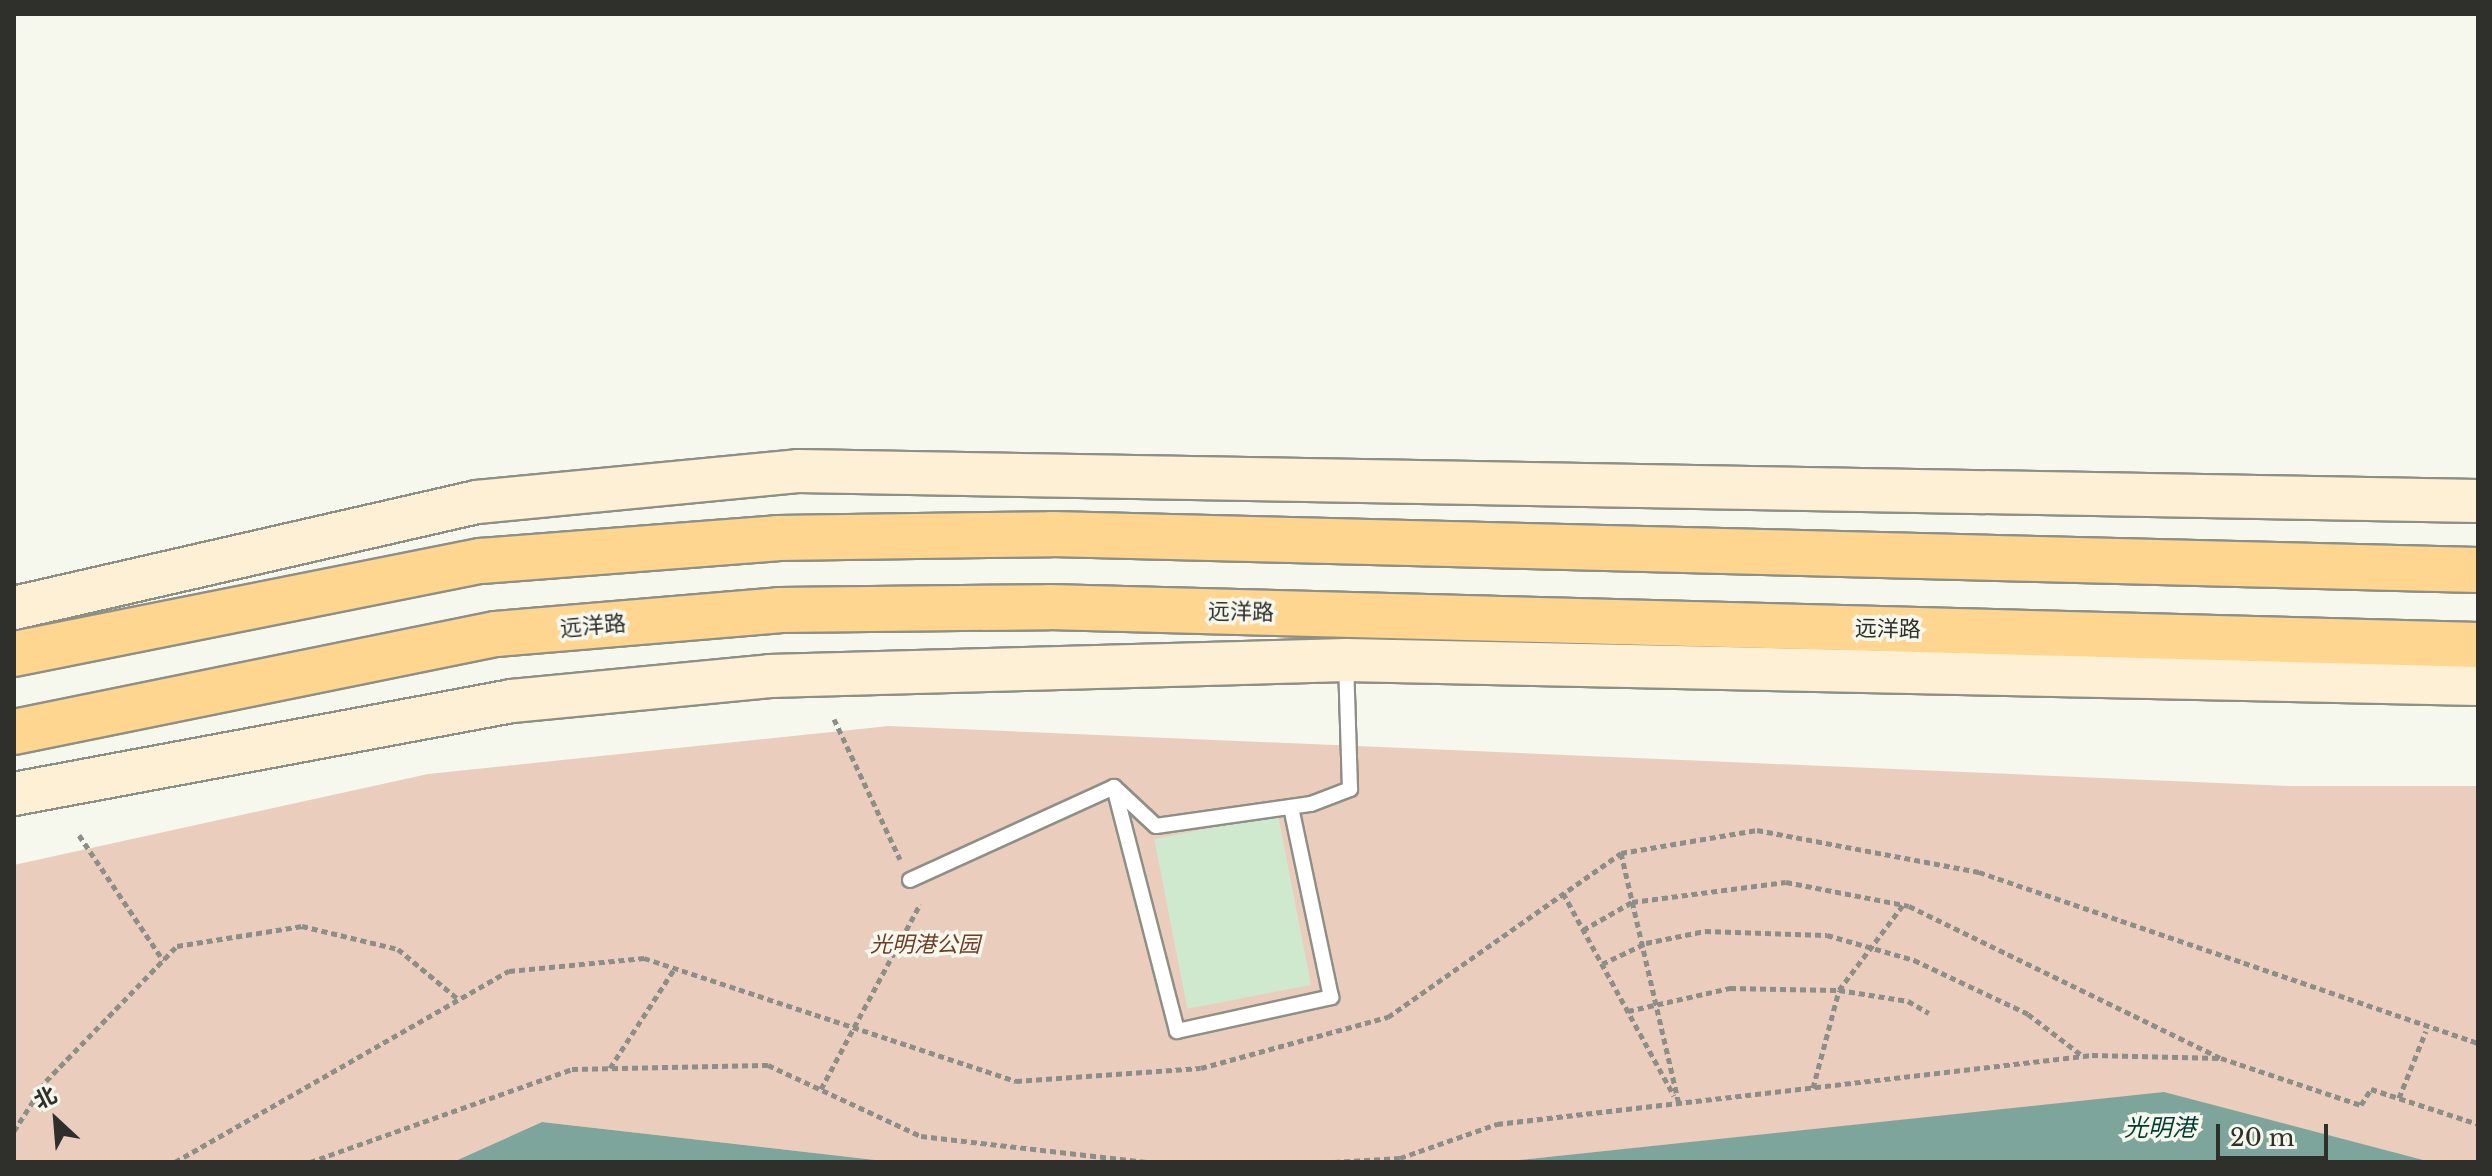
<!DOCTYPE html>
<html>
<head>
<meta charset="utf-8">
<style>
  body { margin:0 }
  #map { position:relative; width:2492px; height:1176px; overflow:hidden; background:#f6f7ed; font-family:"Libre Baskerville","Noto Sans SC",serif }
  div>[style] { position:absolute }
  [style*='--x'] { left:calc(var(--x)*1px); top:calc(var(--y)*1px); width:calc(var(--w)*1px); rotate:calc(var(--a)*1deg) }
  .green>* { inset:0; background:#ebcdbd }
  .water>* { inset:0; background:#7ea59b }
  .building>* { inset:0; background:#cfe9cf; transform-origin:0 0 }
  .path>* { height:5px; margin-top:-2.5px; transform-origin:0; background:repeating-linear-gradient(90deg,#8d8e87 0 6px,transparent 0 10px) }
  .roads { filter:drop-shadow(2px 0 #8e8f86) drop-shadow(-2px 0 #8e8f86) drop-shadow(0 2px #8e8f86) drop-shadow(0 -2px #8e8f86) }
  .service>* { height:14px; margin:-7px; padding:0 7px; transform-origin:7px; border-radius:7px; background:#fff }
  .secondary>* { height:42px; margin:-21px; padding:0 21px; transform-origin:21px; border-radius:21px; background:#fef0d5 }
  .trunk>* { height:44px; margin:-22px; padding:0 22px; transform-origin:22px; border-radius:22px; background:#fed690 }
  span { translate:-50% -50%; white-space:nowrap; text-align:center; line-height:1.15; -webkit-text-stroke:7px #f6f7ed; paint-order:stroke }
  .street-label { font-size:22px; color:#2f302c }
  .park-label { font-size:22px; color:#6d3f26; font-style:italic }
  .water-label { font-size:24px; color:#003d33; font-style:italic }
  .frame { position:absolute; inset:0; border:16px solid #2f302c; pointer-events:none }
  .north { position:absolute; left:16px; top:1080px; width:80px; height:80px; -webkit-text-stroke:6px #f6f7ed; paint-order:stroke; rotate:334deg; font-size:22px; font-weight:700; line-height:32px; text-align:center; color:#2f302c }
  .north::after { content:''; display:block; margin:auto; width:28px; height:36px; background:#2f302c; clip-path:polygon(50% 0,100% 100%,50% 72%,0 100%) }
  .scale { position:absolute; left:2216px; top:1124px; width:112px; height:36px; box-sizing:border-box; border:4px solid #2f302c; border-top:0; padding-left:10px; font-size:24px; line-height:28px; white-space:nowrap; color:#2f302c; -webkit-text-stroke:6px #f6f7ed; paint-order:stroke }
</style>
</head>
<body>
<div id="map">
  <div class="green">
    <i style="clip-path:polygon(889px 726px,2290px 786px,2478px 786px,2478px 1162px,2431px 1162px,2164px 1093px,1501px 1162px,893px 1162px,542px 1122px,453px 1162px,14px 1162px,14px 865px,428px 774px)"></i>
  </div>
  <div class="water">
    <i style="clip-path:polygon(2164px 1092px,2431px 1162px,1501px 1162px)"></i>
    <i style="clip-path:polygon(542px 1122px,893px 1162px,453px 1162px)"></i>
  </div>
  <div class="building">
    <i style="left:1278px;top:815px;width:173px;height:126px;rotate:79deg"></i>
  </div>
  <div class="path">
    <i style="--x:834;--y:719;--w:155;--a:64.8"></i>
    <i style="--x:79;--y:835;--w:151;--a:56.1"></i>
    <i style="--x:1621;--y:853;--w:258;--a:77"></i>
    <i style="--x:1563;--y:893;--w:231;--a:61.3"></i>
    <i style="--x:1583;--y:930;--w:56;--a:-29.7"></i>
    <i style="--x:1632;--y:902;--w:155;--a:-7.4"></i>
    <i style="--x:1786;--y:882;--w:125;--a:11"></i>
    <i style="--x:1909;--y:906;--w:346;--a:26"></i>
    <i style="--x:1602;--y:964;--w:49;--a:-25.5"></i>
    <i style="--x:1646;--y:943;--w:60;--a:-11.5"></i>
    <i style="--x:1705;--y:931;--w:122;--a:1.9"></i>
    <i style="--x:1827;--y:935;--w:91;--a:16"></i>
    <i style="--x:1914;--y:960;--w:126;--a:25.3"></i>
    <i style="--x:2028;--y:1014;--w:69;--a:37.4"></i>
    <i style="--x:1628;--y:1011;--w:105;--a:-12.7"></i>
    <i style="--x:1730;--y:988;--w:109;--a:1.1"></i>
    <i style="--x:1839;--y:990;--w:70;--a:9.1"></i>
    <i style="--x:1908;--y:1001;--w:24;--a:30"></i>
    <i style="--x:610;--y:1068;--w:119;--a:-57"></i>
    <i style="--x:1813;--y:1088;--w:101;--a:-75.1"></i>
    <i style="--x:1839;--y:990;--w:106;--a:-53"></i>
    <i style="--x:821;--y:1089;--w:210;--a:-61.8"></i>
    <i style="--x:2399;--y:1098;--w:72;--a:-68.1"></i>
    <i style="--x:14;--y:1131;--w:59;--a:-57.4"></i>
    <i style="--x:46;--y:1081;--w:188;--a:-45.9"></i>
    <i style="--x:177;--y:946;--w:127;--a:-9.1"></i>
    <i style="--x:302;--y:926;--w:99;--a:13.5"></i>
    <i style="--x:398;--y:949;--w:78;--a:39.8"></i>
    <i style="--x:175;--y:1162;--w:385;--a:-29.8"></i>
    <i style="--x:509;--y:971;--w:136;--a:-5.5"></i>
    <i style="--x:644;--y:958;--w:392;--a:18.3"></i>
    <i style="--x:1016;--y:1081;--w:185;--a:-4"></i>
    <i style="--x:1201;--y:1068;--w:194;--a:-15.3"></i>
    <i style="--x:1388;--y:1017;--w:285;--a:-35.1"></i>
    <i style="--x:1621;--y:853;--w:138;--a:-9.6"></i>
    <i style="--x:1757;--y:830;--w:226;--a:10.7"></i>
    <i style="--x:1979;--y:872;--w:527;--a:18.92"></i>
    <i style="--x:310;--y:1162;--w:278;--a:-19.5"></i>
    <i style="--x:572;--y:1069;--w:196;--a:-1.2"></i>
    <i style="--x:768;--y:1065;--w:169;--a:24.9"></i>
    <i style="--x:921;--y:1136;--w:227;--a:6.6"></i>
    <i style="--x:1334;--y:1162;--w:66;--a:-3.5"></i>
    <i style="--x:1400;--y:1158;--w:103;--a:-19.3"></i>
    <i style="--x:1497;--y:1124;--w:599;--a:-6.61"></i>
    <i style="--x:2092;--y:1055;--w:129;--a:1.3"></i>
    <i style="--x:2221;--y:1058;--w:148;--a:18.6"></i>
    <i style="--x:2361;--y:1105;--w:19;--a:-58"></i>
    <i style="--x:2371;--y:1089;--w:113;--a:18.1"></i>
  </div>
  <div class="roads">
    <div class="service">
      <i style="--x:1114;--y:787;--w:252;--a:75.5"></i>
      <i style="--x:1177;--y:1031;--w:158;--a:-12.4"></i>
      <i style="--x:1331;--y:997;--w:194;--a:-101.9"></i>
      <i style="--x:910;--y:880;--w:224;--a:-24.5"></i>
      <i style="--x:1114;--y:787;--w:57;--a:42.9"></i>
      <i style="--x:1156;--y:826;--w:157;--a:-8.1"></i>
      <i style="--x:1311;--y:804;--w:42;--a:-21"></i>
      <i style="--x:1350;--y:789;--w:124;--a:-91.8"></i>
    </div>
    <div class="secondary">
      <i style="--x:14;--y:608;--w:475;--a:-12.9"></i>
      <i style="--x:477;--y:502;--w:322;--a:-5.5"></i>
      <i style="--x:798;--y:471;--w:1680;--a:1.02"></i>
      <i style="--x:14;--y:794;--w:507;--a:-10.58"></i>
      <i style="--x:512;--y:701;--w:259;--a:-5.5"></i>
      <i style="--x:770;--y:676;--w:576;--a:-1.59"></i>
      <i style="--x:1346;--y:660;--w:1132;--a:1.21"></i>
    </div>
    <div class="trunk">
      <i style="--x:14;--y:654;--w:476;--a:-11.3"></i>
      <i style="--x:481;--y:561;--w:297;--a:-4.4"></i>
      <i style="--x:777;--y:538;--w:275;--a:-0.8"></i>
      <i style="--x:1052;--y:534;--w:1426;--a:1.45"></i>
      <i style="--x:14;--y:732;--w:492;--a:-11.5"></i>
      <i style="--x:496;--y:634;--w:284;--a:-4.8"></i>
      <i style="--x:779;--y:610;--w:270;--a:-0.6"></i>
      <i style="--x:1049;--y:607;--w:1430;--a:1.52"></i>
    </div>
  </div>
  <div class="street-label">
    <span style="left:1241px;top:612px;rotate:1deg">远洋路</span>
    <span style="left:593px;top:626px;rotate:-5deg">远洋路</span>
    <span style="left:1888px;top:629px;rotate:1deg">远洋路</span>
  </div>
  <div class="park-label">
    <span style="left:925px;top:945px">光明港公园</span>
  </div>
  <div class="water-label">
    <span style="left:2160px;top:1128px">光明港</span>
  </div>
  <div class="frame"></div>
  <div class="north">北</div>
  <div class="scale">20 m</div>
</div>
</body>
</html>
